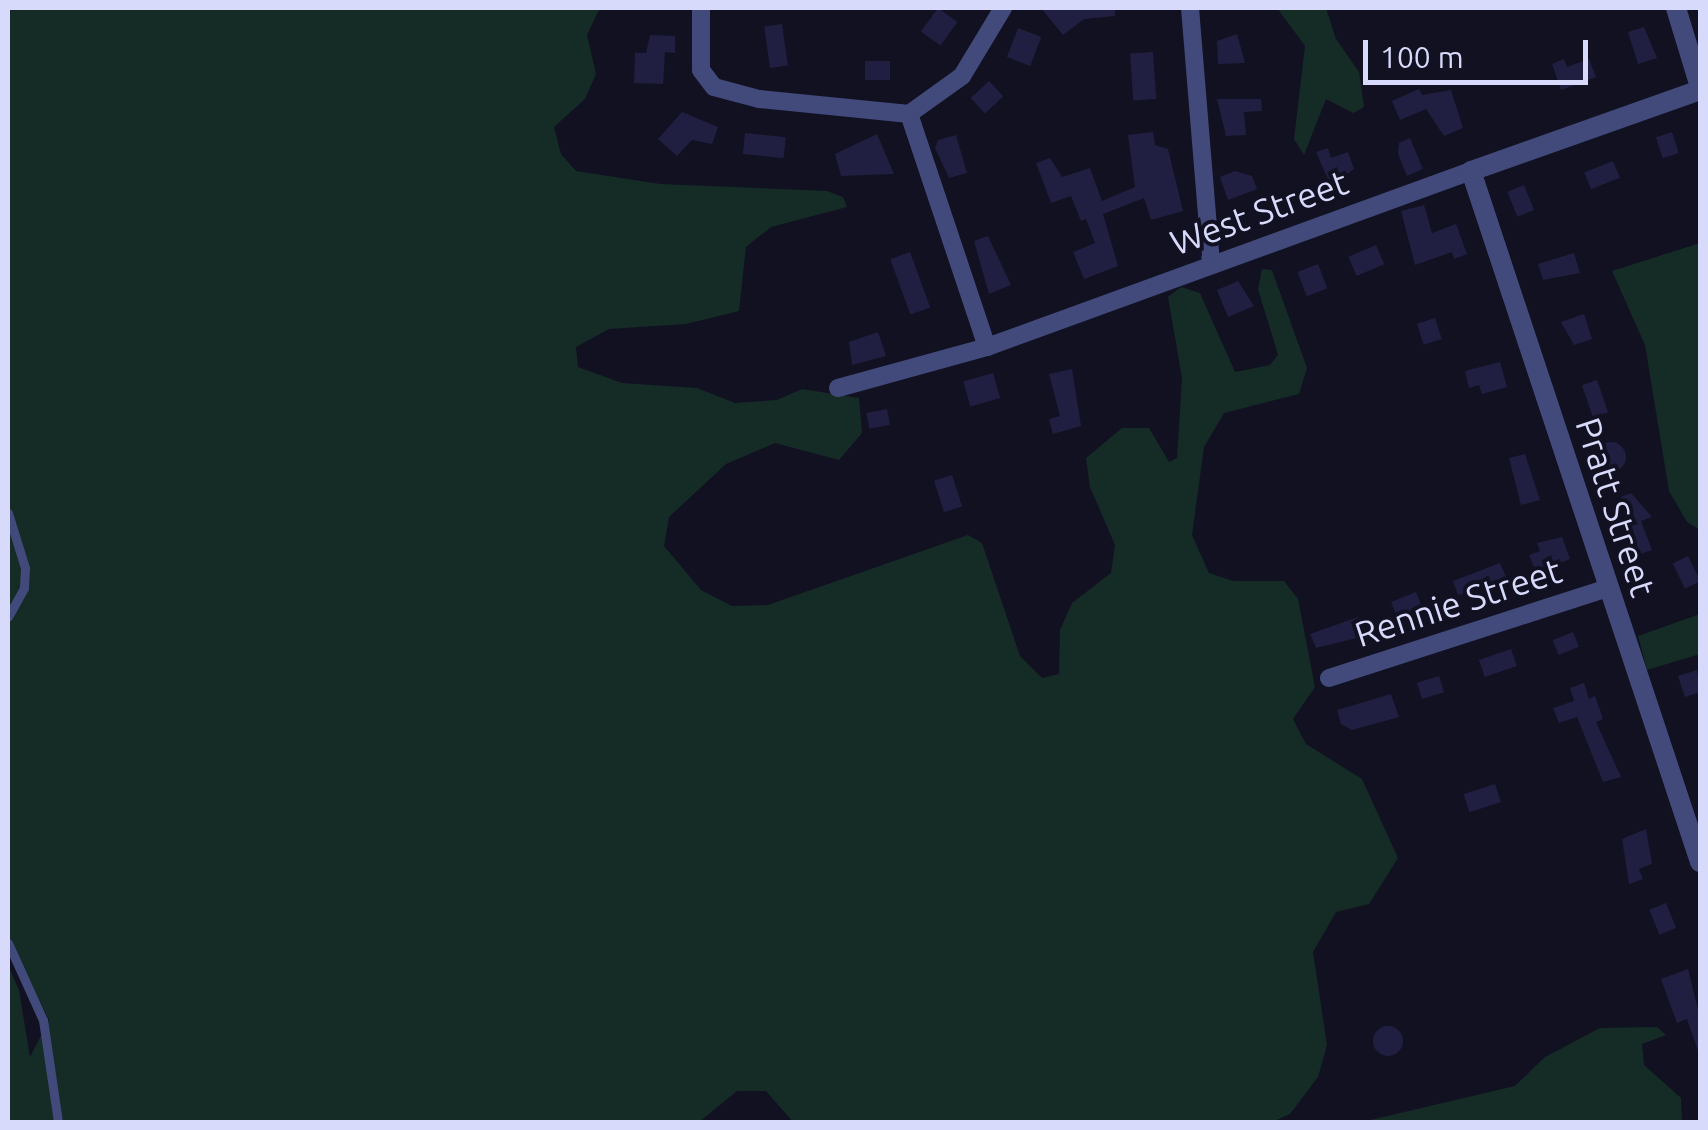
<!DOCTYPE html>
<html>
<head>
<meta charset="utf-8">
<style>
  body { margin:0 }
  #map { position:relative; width:1708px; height:1130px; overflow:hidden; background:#112; font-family:Ubuntu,sans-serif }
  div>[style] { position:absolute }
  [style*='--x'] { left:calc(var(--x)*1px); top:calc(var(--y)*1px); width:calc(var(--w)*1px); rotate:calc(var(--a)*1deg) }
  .green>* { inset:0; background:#152b26 }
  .building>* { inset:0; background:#201f41; transform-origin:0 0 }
  .round { border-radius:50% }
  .service>* { height:9px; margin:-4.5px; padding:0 4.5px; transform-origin:4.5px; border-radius:4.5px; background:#424a7b }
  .minor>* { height:18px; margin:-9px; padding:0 9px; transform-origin:9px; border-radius:9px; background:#424a7b }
  .tertiary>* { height:20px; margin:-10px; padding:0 10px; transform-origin:10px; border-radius:10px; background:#424a7b }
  span { translate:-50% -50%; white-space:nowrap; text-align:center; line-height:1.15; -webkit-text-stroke:8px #112; paint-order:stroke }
  .street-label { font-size:35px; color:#d7dafa }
  .frame { position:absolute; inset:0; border:10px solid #d7dafa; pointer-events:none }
  .scale { position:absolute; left:1363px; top:40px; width:225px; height:45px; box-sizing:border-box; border:5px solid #d7dafa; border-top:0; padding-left:12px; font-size:30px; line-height:35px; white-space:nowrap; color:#d7dafa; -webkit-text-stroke:8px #112; paint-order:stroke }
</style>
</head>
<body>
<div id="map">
  <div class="green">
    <i style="clip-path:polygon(8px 8px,600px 8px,587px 35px,596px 74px,585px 99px,554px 127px,561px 154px,576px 171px,660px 184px,827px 191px,843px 197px,847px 207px,771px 227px,746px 247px,739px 311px,686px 324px,609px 329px,576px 347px,578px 367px,622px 383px,697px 388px,735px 403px,777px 400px,802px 389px,859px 398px,862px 433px,839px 460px,775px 443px,726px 464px,669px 517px,664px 546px,701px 590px,732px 606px,768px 605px,968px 535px,982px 543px,1020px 656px,1042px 678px,1059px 674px,1060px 630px,1072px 603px,1111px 573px,1115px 545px,1090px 487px,1086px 458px,1122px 428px,1149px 428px,1169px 462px,1177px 458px,1182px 378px,1168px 297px,1181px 287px,1200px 293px,1235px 372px,1270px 365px,1278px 355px,1258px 289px,1262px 269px,1272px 270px,1307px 368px,1299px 394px,1224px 413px,1204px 447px,1192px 535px,1209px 573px,1233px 581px,1284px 581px,1298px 599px,1315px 687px,1293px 719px,1306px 744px,1362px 779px,1398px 858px,1369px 904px,1336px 912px,1313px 952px,1327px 1045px,1318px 1077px,1290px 1114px,1272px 1122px,793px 1122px,766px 1091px,737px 1091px,699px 1122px,8px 1122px,8px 965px,19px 990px,30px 1057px,49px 1020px,8px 937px)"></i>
    <i style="clip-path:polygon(1277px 8px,1326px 8px,1336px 39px,1359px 72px,1364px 107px,1353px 113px,1326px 99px,1304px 155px,1294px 139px,1305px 46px)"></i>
    <i style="clip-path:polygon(1700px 243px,1700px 530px,1687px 522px,1669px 491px,1645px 345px,1612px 271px)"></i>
    <i style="clip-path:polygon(1700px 614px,1700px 654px,1647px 670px,1638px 636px)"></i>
    <i style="clip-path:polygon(1657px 1027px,1666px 1035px,1642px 1044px,1644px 1065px,1681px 1098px,1682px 1122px,1362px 1122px,1515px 1086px,1545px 1057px,1600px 1028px)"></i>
  </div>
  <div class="building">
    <i style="left:938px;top:8px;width:24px;height:29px;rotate:36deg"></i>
    <i style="clip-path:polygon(1041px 8px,1115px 8px,1115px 16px,1084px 19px,1063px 35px)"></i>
    <i style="left:782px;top:24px;width:42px;height:18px;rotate:82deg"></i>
    <i style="clip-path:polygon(1644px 27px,1657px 58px,1638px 64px,1628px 32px)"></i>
    <i style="left:1018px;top:28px;width:25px;height:31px;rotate:21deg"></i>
    <i style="clip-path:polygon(1237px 34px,1245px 63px,1218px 64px,1217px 41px)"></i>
    <i style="clip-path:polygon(650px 35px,675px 36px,675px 53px,665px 52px,663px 84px,634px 83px,635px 53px,646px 53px)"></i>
    <i style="left:1153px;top:52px;width:47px;height:23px;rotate:86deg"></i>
    <i style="clip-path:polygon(1564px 59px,1567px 67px,1589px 59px,1596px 77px,1561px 90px,1552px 64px)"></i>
    <i style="left:865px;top:61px;width:25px;height:19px"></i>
    <i style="left:989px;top:81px;width:21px;height:25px;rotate:47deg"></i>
    <i style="clip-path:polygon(1419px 89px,1422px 95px,1451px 90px,1463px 128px,1444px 136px,1426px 109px,1400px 120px,1392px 101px)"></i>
    <i style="clip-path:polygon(1217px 99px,1261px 99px,1262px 111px,1244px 112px,1246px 135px,1226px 136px)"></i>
    <i style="clip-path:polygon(682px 112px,718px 127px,712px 144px,692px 140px,677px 156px,658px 139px)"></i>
    <i style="clip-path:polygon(1153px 132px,1155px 145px,1168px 149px,1183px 211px,1151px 220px,1144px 198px,1103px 214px,1118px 266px,1084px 279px,1073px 252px,1095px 243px,1086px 219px,1081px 221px,1071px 196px,1051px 203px,1036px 163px,1050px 158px,1062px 177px,1090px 168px,1102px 201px,1135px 187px,1128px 135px)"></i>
    <i style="left:1672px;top:132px;width:22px;height:17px;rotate:72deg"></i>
    <i style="left:745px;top:133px;width:41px;height:21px;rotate:6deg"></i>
    <i style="clip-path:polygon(877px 134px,894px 174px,841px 176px,835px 154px)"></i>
    <i style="clip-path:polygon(956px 135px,967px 173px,949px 178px,935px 148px,938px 140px)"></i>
    <i style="clip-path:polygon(1410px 138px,1423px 169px,1407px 176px,1398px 154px,1399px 143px)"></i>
    <i style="clip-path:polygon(1328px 148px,1331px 158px,1348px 152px,1354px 169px,1331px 186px,1316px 152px)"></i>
    <i style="left:1613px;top:161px;width:18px;height:31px;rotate:68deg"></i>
    <i style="clip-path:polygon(1235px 171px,1252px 176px,1257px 189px,1228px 200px,1220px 177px)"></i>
    <i style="left:1524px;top:185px;width:27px;height:18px;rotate:68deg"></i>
    <i style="clip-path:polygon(1424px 205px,1432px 233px,1456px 224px,1467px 254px,1454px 259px,1452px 252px,1415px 265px,1401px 211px)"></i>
    <i style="clip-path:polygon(988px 236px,1011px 285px,989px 294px,974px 241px)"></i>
    <i style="left:1376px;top:245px;width:21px;height:30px;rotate:67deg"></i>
    <i style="left:910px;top:252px;width:59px;height:21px;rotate:70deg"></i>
    <i style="clip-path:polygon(1574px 253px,1580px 273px,1543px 280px,1538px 264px)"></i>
    <i style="left:1318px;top:264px;width:26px;height:22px;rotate:69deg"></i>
    <i style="clip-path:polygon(1238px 281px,1254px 306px,1228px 317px,1217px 290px)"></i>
    <i style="clip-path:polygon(1584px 314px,1592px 339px,1574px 345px,1561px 322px)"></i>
    <i style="left:1435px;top:318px;width:22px;height:19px;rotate:72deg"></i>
    <i style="clip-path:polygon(878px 332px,886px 356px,852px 365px,849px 342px)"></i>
    <i style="clip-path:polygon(1500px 362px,1507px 387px,1482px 394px,1479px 385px,1469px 388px,1465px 371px)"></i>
    <i style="clip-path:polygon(1072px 369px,1081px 426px,1053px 434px,1049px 419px,1060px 416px,1049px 374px)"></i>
    <i style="left:993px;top:373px;width:26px;height:31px;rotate:74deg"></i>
    <i style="left:1597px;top:380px;width:34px;height:16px;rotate:71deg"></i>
    <i style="left:887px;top:409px;width:16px;height:21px;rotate:79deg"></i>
    <i class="round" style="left:1596px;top:442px;width:30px;height:30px"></i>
    <i style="clip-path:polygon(1525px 454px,1540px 500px,1521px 505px,1509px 458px)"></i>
    <i style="left:952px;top:475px;width:33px;height:19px;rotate:72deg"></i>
    <i style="clip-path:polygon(1631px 493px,1652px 517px,1641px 521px,1652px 550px,1640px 554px,1621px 497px)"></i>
    <i style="clip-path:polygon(1562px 537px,1570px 559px,1536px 572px,1529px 555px,1540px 551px,1537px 543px)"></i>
    <i style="left:1688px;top:556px;width:28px;height:17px;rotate:64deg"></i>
    <i style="clip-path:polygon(1500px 563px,1507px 579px,1458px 595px,1453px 581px)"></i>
    <i style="left:1416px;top:592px;width:16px;height:27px;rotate:68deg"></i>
    <i style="clip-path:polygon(1358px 617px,1365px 636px,1316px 648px,1310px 634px)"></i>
    <i style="left:1573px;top:632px;width:16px;height:22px;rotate:68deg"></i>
    <i style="left:1511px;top:649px;width:18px;height:34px;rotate:71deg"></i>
    <i style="clip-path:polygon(1697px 670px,1700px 692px,1685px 697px,1678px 676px)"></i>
    <i style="left:1439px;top:676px;width:17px;height:23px;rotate:73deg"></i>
    <i style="clip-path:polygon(1584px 683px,1589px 699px,1595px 696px,1603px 719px,1596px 722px,1621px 777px,1603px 782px,1577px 717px,1559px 723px,1553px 708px,1574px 701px,1570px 688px)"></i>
    <i style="clip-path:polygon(1391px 694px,1399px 717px,1352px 730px,1341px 724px,1337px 710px)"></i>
    <i style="left:1495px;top:784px;width:19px;height:33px;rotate:72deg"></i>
    <i style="clip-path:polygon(1646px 829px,1652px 864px,1639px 869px,1643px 879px,1629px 884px,1622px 839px)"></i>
    <i style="left:1666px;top:903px;width:27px;height:18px;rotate:68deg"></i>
    <i style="clip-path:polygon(1688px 969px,1700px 1018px,1698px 1051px,1687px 1019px,1677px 1023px,1661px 979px)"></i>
    <i class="round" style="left:1373px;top:1026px;width:30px;height:30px"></i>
  </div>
  <div class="service">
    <i style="--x:8;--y:513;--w:58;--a:72.8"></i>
    <i style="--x:25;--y:568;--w:20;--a:93"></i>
    <i style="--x:24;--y:588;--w:33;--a:119"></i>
    <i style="--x:8;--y:943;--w:85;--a:65.6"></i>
    <i style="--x:43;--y:1020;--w:103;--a:81.6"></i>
  </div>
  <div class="minor">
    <i style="--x:701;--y:8;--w:62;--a:90"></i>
    <i style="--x:701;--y:70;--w:21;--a:53"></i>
    <i style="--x:714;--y:87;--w:47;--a:14.9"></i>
    <i style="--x:759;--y:99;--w:151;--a:5.7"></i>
    <i style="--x:1190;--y:8;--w:255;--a:85.3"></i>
    <i style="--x:987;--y:347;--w:246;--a:-108.5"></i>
    <i style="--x:909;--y:114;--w:65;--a:-35.6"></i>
    <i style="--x:962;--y:76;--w:79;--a:-58.9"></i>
    <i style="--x:838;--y:388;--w:155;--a:-15.4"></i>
    <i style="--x:987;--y:347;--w:515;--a:-19.98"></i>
    <i style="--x:1329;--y:678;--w:293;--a:-17.9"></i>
  </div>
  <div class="tertiary">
    <i style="--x:1676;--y:8;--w:83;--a:73.1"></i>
    <i style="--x:1700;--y:90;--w:243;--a:160.5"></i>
    <i style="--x:1471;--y:171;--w:728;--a:71.66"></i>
  </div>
  <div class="street-label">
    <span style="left:1259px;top:212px;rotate:-20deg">West Street</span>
    <span style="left:1616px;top:507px;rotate:72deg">Pratt Street</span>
    <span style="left:1458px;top:602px;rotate:-18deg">Rennie Street</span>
  </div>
  <div class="frame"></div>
  <div class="scale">100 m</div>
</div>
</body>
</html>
